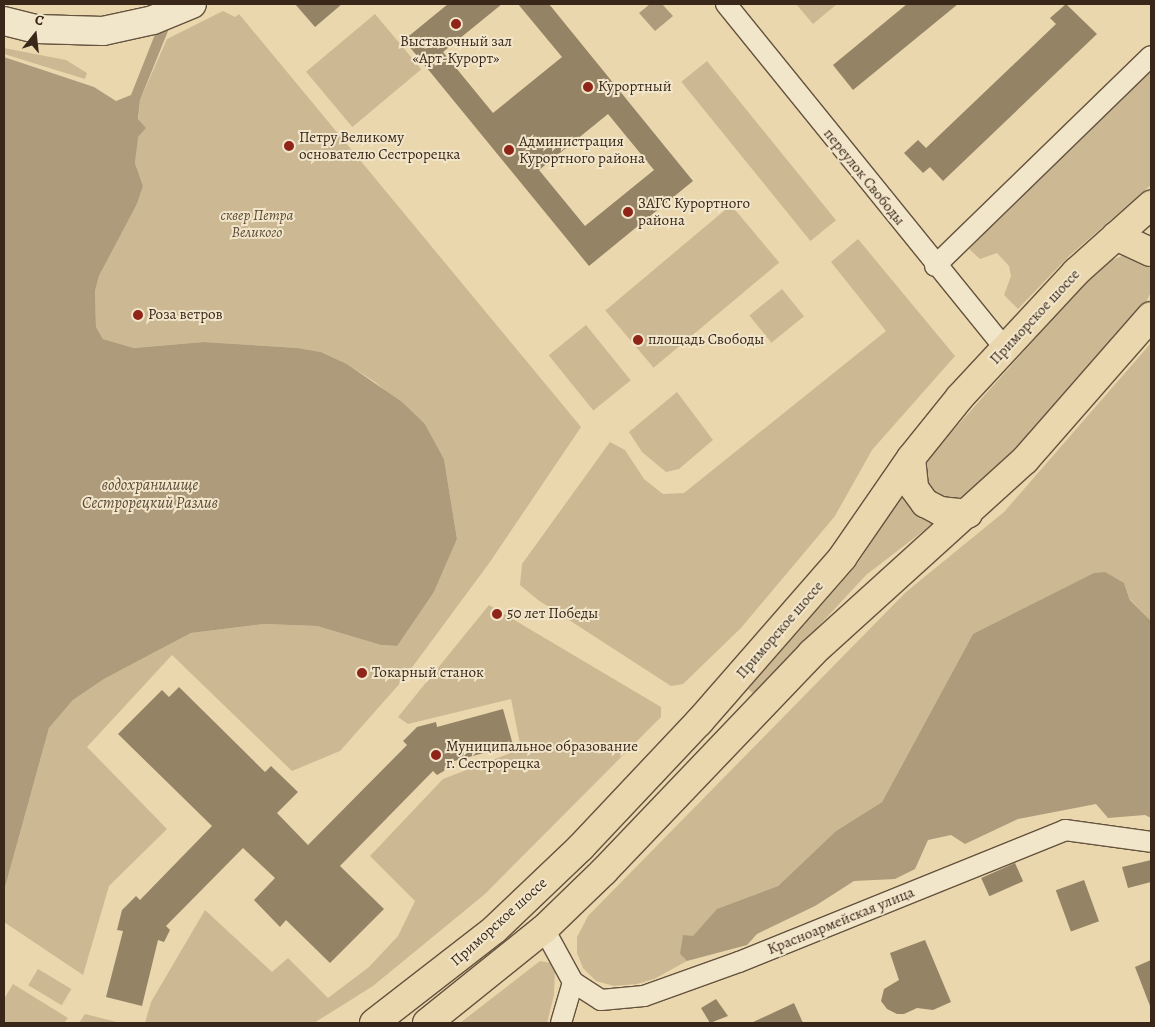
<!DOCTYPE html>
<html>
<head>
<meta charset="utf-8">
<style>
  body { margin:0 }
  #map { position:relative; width:1155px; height:1027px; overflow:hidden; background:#ead7ad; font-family:Alegreya,serif }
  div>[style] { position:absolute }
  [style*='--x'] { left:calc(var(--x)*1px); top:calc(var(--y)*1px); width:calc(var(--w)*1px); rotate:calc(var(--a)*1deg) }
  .green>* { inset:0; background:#ccb994; transform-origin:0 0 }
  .water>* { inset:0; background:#ae9b7b }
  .building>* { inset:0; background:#958366; transform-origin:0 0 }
  .roads { filter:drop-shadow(1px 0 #65533f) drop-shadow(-1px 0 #65533f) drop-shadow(0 1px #65533f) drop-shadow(0 -1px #65533f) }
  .street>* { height:20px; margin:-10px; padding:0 10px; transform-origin:10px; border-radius:10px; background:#f1e5ca }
  .secondary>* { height:28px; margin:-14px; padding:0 14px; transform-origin:14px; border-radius:14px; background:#f1e5ca }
  .highway>* { height:28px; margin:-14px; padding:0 14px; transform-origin:14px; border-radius:14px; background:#ead7ad }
  .dots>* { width:14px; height:14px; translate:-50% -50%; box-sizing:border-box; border:2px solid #f1e5ca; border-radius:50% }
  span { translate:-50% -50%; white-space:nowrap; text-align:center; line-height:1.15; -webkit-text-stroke:4px #f1e5ca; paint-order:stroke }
  .poi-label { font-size:15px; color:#39271a }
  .left { translate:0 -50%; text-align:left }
  .street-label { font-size:15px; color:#39271a }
  .park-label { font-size:15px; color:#5e4c38; font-style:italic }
  .water-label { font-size:16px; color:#5c4a37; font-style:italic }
  .frame { position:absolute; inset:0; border:5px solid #39271a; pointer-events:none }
  .north { position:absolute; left:10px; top:10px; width:50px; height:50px; -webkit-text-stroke:4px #f1e5ca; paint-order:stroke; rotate:16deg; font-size:14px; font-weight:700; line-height:20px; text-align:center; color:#39271a }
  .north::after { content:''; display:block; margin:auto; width:18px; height:22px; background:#39271a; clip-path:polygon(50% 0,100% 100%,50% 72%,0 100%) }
</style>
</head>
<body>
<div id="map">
  <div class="green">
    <i style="clip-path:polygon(796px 4px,837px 4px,813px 24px)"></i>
    <i style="clip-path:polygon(223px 11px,235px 17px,239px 14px,581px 427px,490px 562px,402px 681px,340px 751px,292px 771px,172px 655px,87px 747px,167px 829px,109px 886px,83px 975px,4px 922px,4px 891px,49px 728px,73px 700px,104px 679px,191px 633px,264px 624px,317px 626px,381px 645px,396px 646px,434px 592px,457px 539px,444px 459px,425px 424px,375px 382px,347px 364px,321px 352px,298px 348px,203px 342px,134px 348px,103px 339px,96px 327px,95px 291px,99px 276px,137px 204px,143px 186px,135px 163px,140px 100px,167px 39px)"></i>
    <i style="left:375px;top:14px;width:72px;height:90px;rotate:50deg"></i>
    <i style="clip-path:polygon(4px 48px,66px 60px,87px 73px,85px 79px,4px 54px)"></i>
    <i style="left:707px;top:61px;width:205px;height:33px;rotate:51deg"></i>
    <i style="clip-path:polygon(1151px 70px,1151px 185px,1068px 257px,1018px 309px,1004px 295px,1011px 276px,1009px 266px,997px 253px,980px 259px,969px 249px)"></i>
    <i style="left:731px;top:205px;width:75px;height:164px;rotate:50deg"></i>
    <i style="clip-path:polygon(858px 239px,955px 356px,872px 450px,835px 516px,741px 628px,683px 684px,671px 686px,538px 600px,520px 585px,522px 564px,610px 442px,625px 450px,644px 479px,663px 494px,684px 493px,886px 331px,831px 262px)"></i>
    <i style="clip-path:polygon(1124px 255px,1137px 257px,1150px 266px,1151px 292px,1144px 306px,1073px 388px,982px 482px,956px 502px,942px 501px,925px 483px,924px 469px,930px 456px,1087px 281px,1112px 260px)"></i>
    <i style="left:782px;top:289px;width:35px;height:42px;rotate:51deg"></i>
    <i style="left:586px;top:325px;width:71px;height:48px;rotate:51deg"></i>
    <i style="clip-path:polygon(1151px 343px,1151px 621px,1130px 599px,1124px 583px,973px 634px,882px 802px,836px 831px,778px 886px,718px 909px,680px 954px,687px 961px,654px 979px,637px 984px,614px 986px,596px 981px,583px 968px,577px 953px,577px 937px,588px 916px,906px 592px,1004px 512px)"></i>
    <i style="clip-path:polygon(677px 392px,713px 440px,679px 469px,666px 472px,642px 452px,629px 432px)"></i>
    <i style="clip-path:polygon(903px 493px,935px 522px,866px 575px,755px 695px,748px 689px,856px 566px)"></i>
    <i style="clip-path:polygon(489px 605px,661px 707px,661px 717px,485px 894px,373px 986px,314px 1023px,145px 1023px,151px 1002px,205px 910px,272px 972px,288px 958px,328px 998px,369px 967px,398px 936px,415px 901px,370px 856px,443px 779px,521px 749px,511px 699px,408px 724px,398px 717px)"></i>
    <i style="clip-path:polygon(540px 961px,551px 963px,555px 969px,554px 995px,547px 1023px,460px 1023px)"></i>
    <i style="left:38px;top:969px;width:39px;height:19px;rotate:31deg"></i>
    <i style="clip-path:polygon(13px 984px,68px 1018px,64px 1023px,4px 1023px,4px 999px)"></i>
    <i style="clip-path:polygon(85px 1014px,121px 1023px,79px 1023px)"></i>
  </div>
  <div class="water">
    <i style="clip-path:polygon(167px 4px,179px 4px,140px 100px,138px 119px,146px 128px,138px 137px,135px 163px,143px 186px,137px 204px,99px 276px,95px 291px,96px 327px,103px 339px,134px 348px,203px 342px,298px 348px,321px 352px,347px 364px,402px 402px,425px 424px,444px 459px,457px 539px,434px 592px,397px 646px,381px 645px,317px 626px,264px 624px,191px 633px,104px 679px,73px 700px,49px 728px,4px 891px,4px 57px,94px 87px,116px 101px,131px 95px)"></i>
    <i style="clip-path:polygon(650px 4px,662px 4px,673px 16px,655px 31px,639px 13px)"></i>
    <i style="clip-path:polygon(1105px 572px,1124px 583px,1130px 600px,1151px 621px,1151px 818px,1145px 815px,1108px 818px,1096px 804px,1018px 819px,965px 844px,951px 835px,928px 840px,915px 869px,895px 879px,854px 881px,815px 906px,757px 934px,747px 945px,687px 961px,680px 954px,683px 935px,693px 936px,717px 909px,778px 886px,836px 831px,882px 802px,973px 634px,1094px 573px)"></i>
  </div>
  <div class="building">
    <i style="clip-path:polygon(295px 4px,342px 4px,315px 27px)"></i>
    <i style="clip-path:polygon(evenodd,448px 4px,502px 4px,443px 52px,493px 113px,562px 57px,518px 4px,549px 4px,693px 181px,589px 266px,404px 40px,448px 4px,608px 114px,654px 170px,585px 226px,539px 170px,608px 114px)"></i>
    <i style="clip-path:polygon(907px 4px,958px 4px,853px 90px,833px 65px)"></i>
    <i style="clip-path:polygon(1066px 4px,1097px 34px,943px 181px,930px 167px,923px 173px,904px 153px,918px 140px,926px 148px,1056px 24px,1050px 18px)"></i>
    <i style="clip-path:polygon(179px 687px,265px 772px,271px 766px,298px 792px,277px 813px,308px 845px,407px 745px,403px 741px,417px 727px,436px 722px,437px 727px,503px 709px,513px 745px,447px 763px,449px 768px,437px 775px,433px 771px,340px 866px,384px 909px,330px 963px,286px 920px,280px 927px,254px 900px,275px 878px,243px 848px,166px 926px,170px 930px,164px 942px,158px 940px,142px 1006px,106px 997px,123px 931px,117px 930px,122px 910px,136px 896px,140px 900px,212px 826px,118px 734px,162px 690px,169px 697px)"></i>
    <i style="clip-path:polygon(1151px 860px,1151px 882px,1128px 888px,1122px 867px)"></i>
    <i style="left:1015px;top:863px;width:20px;height:37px;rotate:66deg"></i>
    <i style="left:1084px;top:880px;width:44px;height:30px;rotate:70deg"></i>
    <i style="clip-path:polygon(925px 940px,951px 1002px,933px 1010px,917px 1008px,904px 1014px,897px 1014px,887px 1009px,881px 1001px,884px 989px,899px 980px,890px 953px)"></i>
    <i style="clip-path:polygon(1151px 960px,1151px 1006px,1150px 1006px,1135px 967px)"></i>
    <i style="clip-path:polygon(716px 999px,728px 1016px,710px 1023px,701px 1008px)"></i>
    <i style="clip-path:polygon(794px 1003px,803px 1023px,751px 1023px)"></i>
  </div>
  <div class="roads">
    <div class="street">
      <i style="--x:726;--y:4;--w:443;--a:51"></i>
      <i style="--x:935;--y:266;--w:301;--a:-44.2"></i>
      <i style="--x:544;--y:929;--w:60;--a:61.3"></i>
      <i style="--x:561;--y:1023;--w:43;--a:-73.7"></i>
      <i style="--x:573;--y:982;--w:33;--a:33"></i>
      <i style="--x:601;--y:1000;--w:43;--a:-5.3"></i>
      <i style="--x:644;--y:996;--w:101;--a:-19.7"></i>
      <i style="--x:739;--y:962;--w:352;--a:-22"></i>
      <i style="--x:1065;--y:830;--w:87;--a:7.9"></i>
    </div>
    <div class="secondary">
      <i style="--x:4;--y:21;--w:34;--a:14"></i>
      <i style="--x:37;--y:29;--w:66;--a:1.7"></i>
      <i style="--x:103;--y:31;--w:51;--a:-12.4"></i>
      <i style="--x:153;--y:20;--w:42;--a:-22.3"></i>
    </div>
    <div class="highway">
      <i style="--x:1116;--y:236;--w:38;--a:25"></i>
      <i style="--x:911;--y:458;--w:30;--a:84"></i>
      <i style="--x:914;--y:488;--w:19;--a:54"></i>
      <i style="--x:925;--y:503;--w:17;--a:28"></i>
      <i style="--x:940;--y:511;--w:28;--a:6"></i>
      <i style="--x:374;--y:1023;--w:153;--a:-37.8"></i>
      <i style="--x:495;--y:929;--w:119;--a:-43.6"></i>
      <i style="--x:581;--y:847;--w:172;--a:-46.7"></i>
      <i style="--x:699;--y:722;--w:218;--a:-48.9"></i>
      <i style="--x:842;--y:558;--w:121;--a:-55.4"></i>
      <i style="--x:911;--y:458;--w:78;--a:-51.2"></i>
      <i style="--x:960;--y:397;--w:171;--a:-47.1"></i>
      <i style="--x:1076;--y:272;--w:101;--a:-41.8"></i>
      <i style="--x:427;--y:1023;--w:150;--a:-38.8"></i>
      <i style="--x:544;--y:929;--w:83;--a:-44"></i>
      <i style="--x:604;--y:871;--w:301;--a:-46.3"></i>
      <i style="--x:812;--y:653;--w:287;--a:-42.2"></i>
      <i style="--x:1025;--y:460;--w:191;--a:-48.8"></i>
    </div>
  </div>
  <div class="dots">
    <i style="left:456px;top:24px;background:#8f2418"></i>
    <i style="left:588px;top:87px;background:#8f2418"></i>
    <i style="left:289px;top:146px;background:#8f2418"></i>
    <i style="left:509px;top:150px;background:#8f2418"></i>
    <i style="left:628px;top:212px;background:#8f2418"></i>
    <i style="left:138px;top:315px;background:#8f2418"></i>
    <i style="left:638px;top:340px;background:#8f2418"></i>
    <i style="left:497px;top:614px;background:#8f2418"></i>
    <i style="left:362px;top:673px;background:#8f2418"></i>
    <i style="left:436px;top:755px;background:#8f2418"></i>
  </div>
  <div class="poi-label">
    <span style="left:456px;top:50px">Выставочный зал<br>«Арт-Курорт»</span>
    <span class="left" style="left:598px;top:87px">Курортный</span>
    <span class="left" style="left:299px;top:146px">Петру Великому<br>основателю Сестрорецка</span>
    <span class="left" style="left:519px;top:150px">Администрация<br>Курортного района</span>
    <span class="left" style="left:638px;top:212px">ЗАГС Курортного<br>района</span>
    <span class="left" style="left:148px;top:315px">Роза ветров</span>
    <span class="left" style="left:648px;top:340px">площадь Свободы</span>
    <span class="left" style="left:507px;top:614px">50 лет Победы</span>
    <span class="left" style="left:372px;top:673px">Токарный станок</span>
    <span class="left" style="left:446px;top:755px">Муниципальное образование<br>г. Сестрорецка</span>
  </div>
  <div class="street-label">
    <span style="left:864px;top:177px;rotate:51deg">переулок Свободы</span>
    <span style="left:1035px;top:317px;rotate:-47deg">Приморское шоссе</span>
    <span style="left:780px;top:630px;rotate:-49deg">Приморское шоссе</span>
    <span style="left:841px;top:921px;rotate:-22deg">Красноармейская улица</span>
    <span style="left:499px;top:922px;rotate:-42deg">Приморское шоссе</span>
  </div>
  <div class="park-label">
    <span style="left:257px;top:224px">сквер Петра<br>Великого</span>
  </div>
  <div class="water-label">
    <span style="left:150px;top:494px">водохранилище<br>Сестрорецкий Разлив</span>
  </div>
  <div class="frame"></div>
  <div class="north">С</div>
</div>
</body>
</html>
